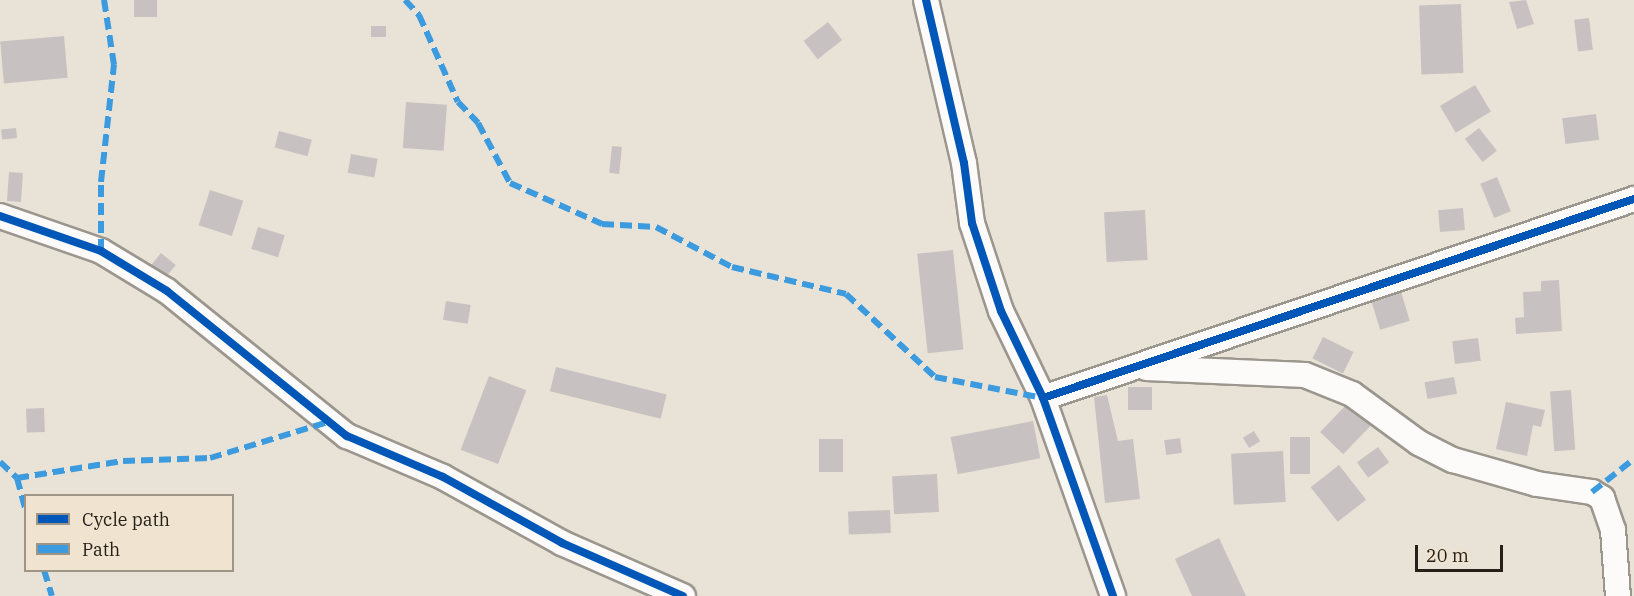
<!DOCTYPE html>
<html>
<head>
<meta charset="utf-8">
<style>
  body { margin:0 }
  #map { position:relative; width:1634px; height:596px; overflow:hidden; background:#e9e2d7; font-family:"IBM Plex Serif",serif }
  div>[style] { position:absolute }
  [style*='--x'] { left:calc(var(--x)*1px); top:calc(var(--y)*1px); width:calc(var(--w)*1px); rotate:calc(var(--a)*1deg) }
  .building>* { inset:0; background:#c7c2c1; transform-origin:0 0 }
  .roads { filter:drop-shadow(2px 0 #9b968e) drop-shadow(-2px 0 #9b968e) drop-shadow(0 2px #9b968e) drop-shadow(0 -2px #9b968e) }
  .minor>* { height:24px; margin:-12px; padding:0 12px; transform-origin:12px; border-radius:12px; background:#fcfbf9 }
  .quiet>* { height:6px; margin-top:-3px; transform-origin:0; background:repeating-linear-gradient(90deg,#3c9bdf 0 12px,transparent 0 18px) }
  .cycleway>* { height:8px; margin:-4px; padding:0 4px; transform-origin:4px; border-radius:4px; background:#0057b8 }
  span { translate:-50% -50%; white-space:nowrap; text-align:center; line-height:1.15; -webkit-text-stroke:4.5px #f0e3d0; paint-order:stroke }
  .legend { position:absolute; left:24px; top:494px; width:210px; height:78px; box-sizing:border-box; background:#f0e3d0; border:2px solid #9f9587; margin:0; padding:8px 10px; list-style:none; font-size:18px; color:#252019 }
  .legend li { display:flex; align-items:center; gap:12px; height:30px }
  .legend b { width:30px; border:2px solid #9f9587 }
  .scale { position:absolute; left:1415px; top:545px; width:88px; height:27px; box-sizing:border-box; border:3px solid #252019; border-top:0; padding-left:8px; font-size:18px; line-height:21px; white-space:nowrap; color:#252019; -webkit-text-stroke:4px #f0e3d0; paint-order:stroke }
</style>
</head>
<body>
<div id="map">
  <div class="building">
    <i style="left:134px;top:0;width:23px;height:17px"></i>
    <i style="clip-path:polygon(1526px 0,1534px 24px,1517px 29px,1509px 2px)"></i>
    <i style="left:1461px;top:4px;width:69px;height:42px;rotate:88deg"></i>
    <i style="left:1589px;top:18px;width:32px;height:15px;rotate:83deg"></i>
    <i style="left:828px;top:22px;width:23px;height:31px;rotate:52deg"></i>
    <i style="left:371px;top:26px;width:15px;height:11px"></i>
    <i style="left:64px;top:36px;width:42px;height:64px;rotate:85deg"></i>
    <i style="left:1475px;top:85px;width:31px;height:41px;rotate:59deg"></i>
    <i style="left:406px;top:102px;width:41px;height:46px;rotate:4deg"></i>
    <i style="left:1596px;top:114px;width:26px;height:34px;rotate:83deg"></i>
    <i style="left:16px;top:128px;width:10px;height:15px;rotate:84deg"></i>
    <i style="left:1479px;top:128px;width:29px;height:18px;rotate:52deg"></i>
    <i style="left:279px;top:131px;width:34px;height:17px;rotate:15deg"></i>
    <i style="left:612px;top:146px;width:10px;height:27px;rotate:6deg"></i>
    <i style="left:351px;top:154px;width:27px;height:19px;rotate:10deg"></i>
    <i style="left:9px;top:172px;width:14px;height:29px;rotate:4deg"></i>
    <i style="left:1497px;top:177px;width:37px;height:18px;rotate:68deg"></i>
    <i style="left:210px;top:190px;width:35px;height:37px;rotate:18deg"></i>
    <i style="left:1463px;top:208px;width:22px;height:25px;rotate:85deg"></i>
    <i style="left:1145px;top:210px;width:50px;height:41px;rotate:87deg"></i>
    <i style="left:258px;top:227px;width:28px;height:23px;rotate:17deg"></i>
    <i style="left:953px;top:250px;width:100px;height:36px;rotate:84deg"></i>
    <i style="left:161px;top:253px;width:19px;height:19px;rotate:39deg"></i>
    <i style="clip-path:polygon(1559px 280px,1562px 331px,1516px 334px,1515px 318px,1524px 317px,1523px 292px,1541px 291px,1541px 281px)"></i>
    <i style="left:1401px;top:292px;width:30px;height:31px;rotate:73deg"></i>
    <i style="left:446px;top:301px;width:25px;height:19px;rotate:9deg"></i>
    <i style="left:1323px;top:337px;width:34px;height:24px;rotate:26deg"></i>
    <i style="left:1478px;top:338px;width:23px;height:26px;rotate:83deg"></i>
    <i style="left:556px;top:367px;width:114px;height:25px;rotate:14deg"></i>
    <i style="left:489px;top:376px;width:40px;height:79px;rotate:21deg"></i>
    <i style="left:1454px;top:377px;width:17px;height:30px;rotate:80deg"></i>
    <i style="left:1128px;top:387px;width:24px;height:23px"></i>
    <i style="left:1571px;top:390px;width:60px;height:21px;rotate:86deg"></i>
    <i style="clip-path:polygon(1107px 395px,1118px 441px,1133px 439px,1140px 499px,1105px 503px,1094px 397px)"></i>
    <i style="left:1350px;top:401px;width:32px;height:43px;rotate:44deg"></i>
    <i style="clip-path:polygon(1506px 402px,1545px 410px,1541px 427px,1533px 425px,1527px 456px,1496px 449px)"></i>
    <i style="left:44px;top:408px;width:24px;height:18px;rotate:88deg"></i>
    <i style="left:1033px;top:421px;width:38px;height:84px;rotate:79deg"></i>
    <i style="left:1254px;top:431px;width:12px;height:13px;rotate:59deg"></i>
    <i style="left:1290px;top:437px;width:20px;height:37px"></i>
    <i style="left:1180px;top:438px;width:15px;height:16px;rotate:82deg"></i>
    <i style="left:819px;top:439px;width:24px;height:33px"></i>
    <i style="left:1378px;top:447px;width:19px;height:26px;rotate:54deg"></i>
    <i style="left:1283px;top:451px;width:51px;height:52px;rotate:87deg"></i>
    <i style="left:1339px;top:465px;width:44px;height:36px;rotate:52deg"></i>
    <i style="left:937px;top:474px;width:38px;height:45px;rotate:87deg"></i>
    <i style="left:890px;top:510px;width:23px;height:42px;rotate:88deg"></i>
    <i style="clip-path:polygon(1219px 538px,1246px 596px,1192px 596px,1175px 559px)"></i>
  </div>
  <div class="roads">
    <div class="minor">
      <i style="--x:926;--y:0;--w:167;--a:76.9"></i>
      <i style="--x:964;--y:163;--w:61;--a:82.4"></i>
      <i style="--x:972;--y:223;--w:93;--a:71.8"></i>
      <i style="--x:1001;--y:311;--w:97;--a:64.2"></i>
      <i style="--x:1043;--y:398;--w:210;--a:70.5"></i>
      <i style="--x:0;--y:216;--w:107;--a:19.1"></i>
      <i style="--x:101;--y:251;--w:77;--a:31.2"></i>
      <i style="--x:167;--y:291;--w:231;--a:38.9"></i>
      <i style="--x:347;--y:436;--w:104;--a:23.1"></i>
      <i style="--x:443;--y:477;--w:136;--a:29"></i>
      <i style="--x:562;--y:543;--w:132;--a:23.7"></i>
      <i style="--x:1146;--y:368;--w:159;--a:2.5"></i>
      <i style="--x:1305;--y:375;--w:51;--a:22"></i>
      <i style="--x:1352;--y:394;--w:83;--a:36.2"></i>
      <i style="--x:1419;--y:443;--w:38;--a:27"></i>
      <i style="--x:1453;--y:460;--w:87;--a:15.9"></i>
      <i style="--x:1537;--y:484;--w:56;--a:8.3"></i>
      <i style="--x:1592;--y:492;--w:12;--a:31"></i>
      <i style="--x:1602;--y:498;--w:34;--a:71"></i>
      <i style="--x:1613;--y:530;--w:66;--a:85.7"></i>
      <i style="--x:1043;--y:398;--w:624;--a:-18.61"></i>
    </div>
  </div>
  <div class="quiet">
    <i style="--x:405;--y:0;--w:21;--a:47"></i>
    <i style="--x:419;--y:15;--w:95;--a:65.9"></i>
    <i style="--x:458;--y:102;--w:29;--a:46"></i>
    <i style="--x:478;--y:123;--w:68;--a:61.9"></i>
    <i style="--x:510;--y:183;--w:101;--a:24"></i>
    <i style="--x:602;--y:224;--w:54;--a:3.2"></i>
    <i style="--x:656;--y:227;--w:86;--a:27.8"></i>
    <i style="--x:732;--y:267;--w:117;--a:13.3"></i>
    <i style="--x:846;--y:294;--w:122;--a:43"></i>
    <i style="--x:935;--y:377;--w:110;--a:11"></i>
    <i style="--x:101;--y:251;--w:69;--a:-90"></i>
    <i style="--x:101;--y:182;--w:118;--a:-83.7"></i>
    <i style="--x:114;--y:65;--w:66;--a:-98.7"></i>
    <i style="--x:0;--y:462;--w:23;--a:43"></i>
    <i style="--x:17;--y:478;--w:35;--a:75"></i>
    <i style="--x:17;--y:478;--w:107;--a:-9.1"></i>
    <i style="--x:123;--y:461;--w:87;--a:-2"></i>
    <i style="--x:210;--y:458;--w:123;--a:-17"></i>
    <i style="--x:1592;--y:492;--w:53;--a:-38.2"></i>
    <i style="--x:44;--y:570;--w:27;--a:73"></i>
  </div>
  <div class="cycleway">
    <i style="--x:926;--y:0;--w:167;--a:76.9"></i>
    <i style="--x:964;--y:163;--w:61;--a:82.4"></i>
    <i style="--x:972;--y:223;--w:93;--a:71.8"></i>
    <i style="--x:1001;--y:311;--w:97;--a:64.2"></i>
    <i style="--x:1043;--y:398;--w:210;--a:70.5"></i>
    <i style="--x:0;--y:216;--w:107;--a:19.1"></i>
    <i style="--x:101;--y:251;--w:77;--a:31.2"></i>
    <i style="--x:167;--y:291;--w:231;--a:38.9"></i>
    <i style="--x:347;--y:436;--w:104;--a:23.1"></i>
    <i style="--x:443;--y:477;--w:136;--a:29"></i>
    <i style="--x:562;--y:543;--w:132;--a:23.7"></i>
    <i style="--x:1043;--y:398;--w:624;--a:-18.61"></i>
  </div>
  <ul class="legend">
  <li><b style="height:8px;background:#0057b8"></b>Cycle path</li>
  <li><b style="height:8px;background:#3c9bdf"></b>Path</li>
  </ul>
  <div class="scale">20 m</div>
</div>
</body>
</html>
